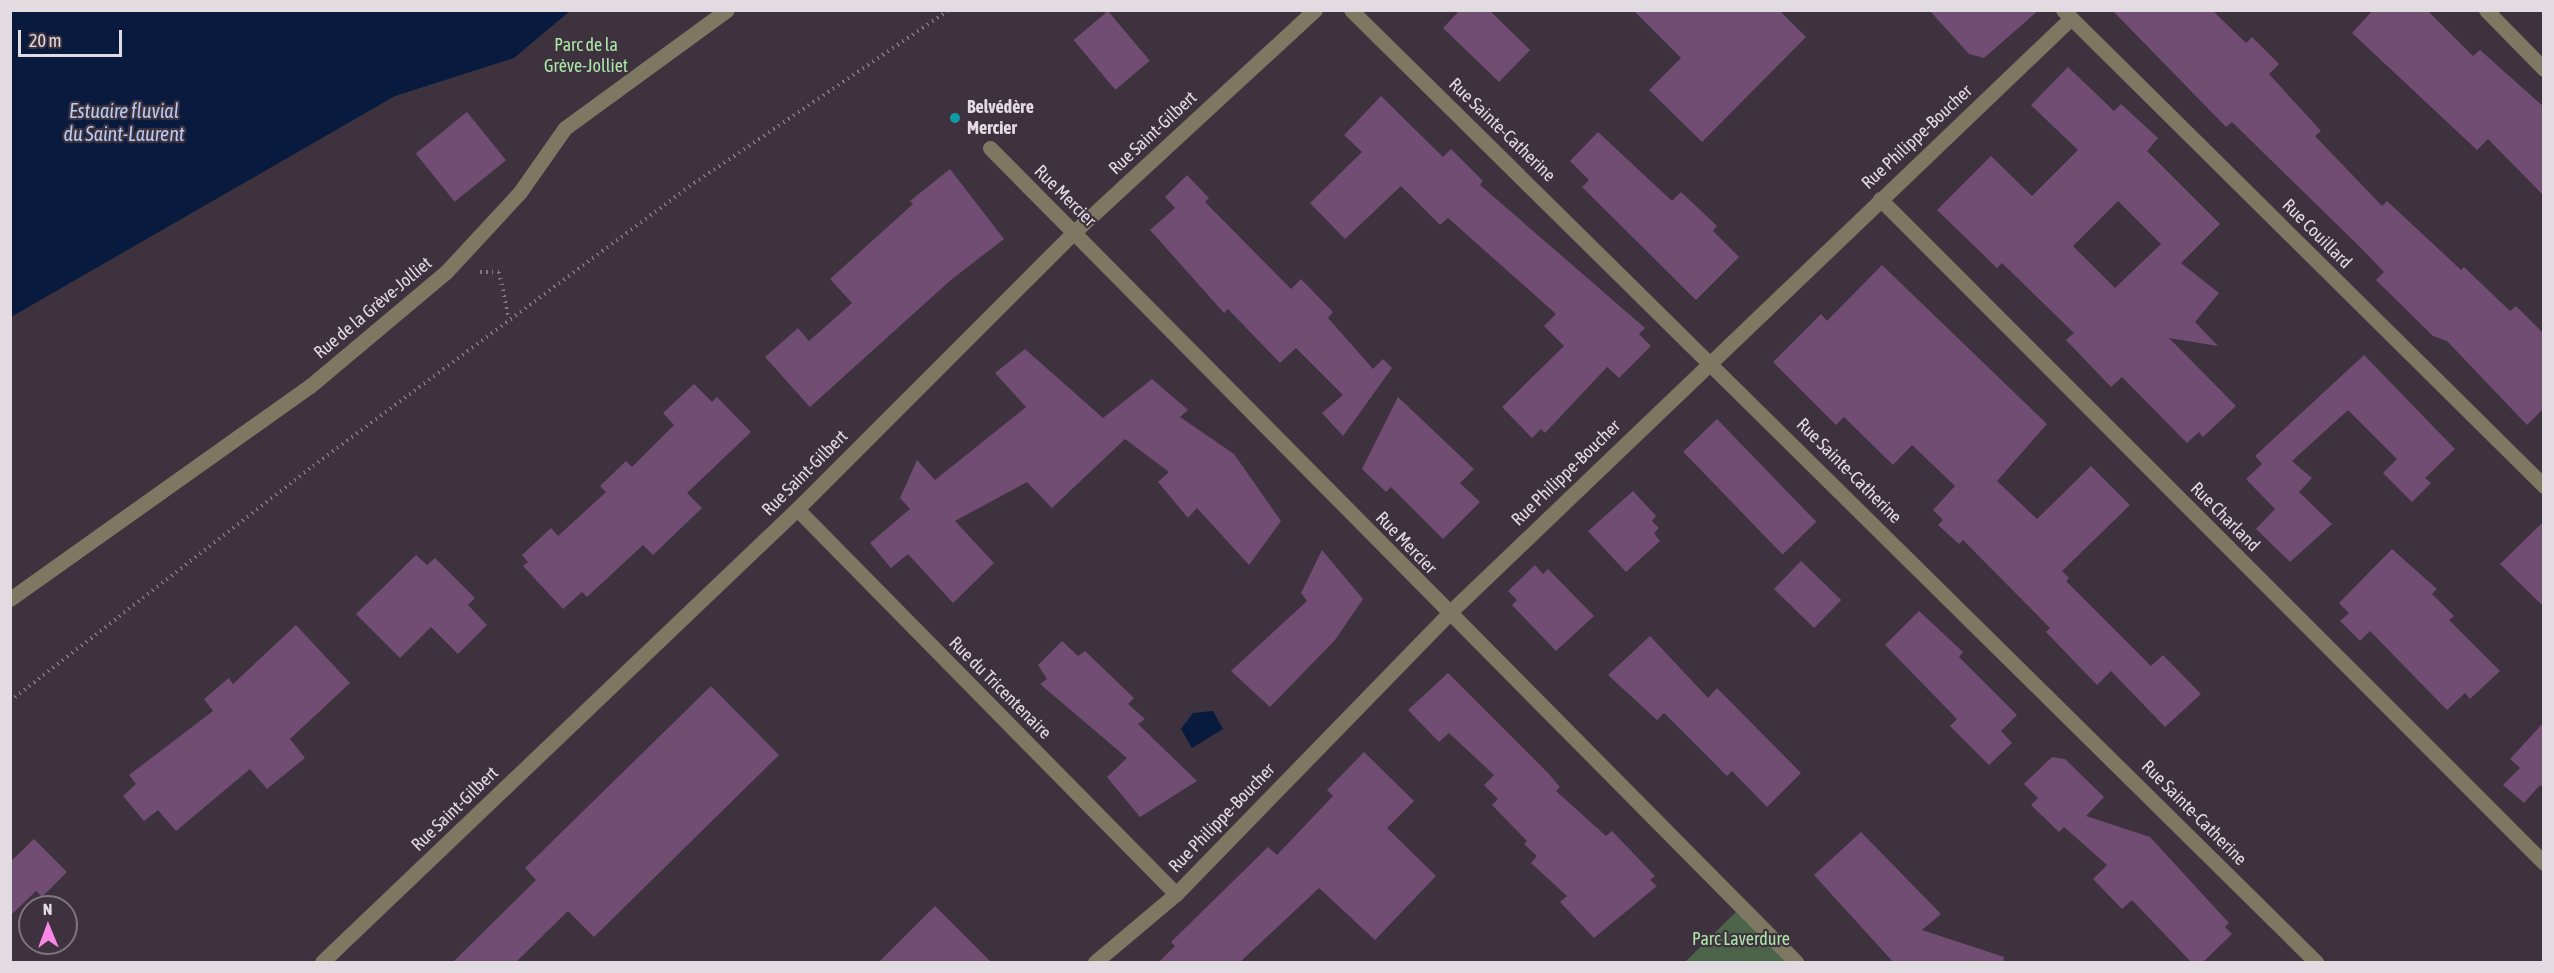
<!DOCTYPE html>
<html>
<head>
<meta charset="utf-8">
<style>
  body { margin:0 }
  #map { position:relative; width:2554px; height:973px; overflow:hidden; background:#3d323e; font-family:"Asap Condensed",sans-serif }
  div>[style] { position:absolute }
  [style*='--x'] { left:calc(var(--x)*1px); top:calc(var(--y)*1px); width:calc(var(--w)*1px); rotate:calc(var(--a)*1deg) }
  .green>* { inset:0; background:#4c654a }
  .water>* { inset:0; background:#081b3f }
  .building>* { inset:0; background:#714d73; transform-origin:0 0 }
  .path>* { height:4px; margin-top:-2px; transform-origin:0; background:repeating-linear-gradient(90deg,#837983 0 1.5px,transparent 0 6px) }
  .minor>* { height:15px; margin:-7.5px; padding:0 7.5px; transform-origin:7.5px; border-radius:7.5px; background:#7e7862 }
  .dots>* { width:16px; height:16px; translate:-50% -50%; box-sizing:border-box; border:3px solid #3d323e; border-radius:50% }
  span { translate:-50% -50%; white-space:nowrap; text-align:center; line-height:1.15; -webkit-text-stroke:4.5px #3d323e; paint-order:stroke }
  .park-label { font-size:18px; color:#ade7a8 }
  .poi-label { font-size:18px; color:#e2dbe2; font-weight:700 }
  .left { translate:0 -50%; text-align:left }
  .street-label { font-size:18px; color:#e2dbe2 }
  .water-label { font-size:20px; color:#b5cbf4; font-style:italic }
  .frame { position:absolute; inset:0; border:12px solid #e2dbe2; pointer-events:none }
  .north { position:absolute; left:18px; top:895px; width:60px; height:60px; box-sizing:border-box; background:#3d323e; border:2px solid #7f7680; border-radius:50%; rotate:359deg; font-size:16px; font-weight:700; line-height:24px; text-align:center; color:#e2dbe2 }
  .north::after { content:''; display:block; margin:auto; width:21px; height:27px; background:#fb87e6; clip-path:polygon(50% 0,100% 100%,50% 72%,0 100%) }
  .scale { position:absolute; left:18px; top:30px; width:104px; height:27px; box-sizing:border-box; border:3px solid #e2dbe2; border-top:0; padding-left:8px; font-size:18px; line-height:21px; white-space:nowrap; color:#e2dbe2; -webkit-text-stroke:4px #3d323e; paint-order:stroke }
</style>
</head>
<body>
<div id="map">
  <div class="green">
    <i style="clip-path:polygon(1741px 907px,1796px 962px,1685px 962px)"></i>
  </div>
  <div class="water">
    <i style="clip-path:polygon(11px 10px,570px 10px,570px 11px,514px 58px,395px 96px,11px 317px)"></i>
    <i style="clip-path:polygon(1213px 711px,1223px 729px,1192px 748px,1181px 729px,1193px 713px)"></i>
  </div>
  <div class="building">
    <i style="clip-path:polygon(1460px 10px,1489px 10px,1530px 50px,1499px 82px,1443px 28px)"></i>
    <i style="clip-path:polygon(1633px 10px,1779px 10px,1806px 37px,1702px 142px,1649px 90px,1681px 58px)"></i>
    <i style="clip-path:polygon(1929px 10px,2039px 10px,1984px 58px,1969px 54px)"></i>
    <i style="clip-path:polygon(2112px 10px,2212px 10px,2246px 43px,2252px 37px,2279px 64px,2269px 74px,2321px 131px,2315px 136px,2382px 206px,2387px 201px,2461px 270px,2464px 267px,2510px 311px,2516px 306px,2544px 334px,2544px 408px,2527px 425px,2447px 341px,2433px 336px,2376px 280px,2384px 272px,2360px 247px,2232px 122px,2226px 127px)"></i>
    <i style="clip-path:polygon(2373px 10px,2427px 10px,2473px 56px,2480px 50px,2544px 107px,2544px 196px,2488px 139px,2477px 150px,2352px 33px)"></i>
    <i style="left:1108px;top:11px;width:65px;height:45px;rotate:50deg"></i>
    <i style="clip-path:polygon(evenodd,2068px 67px,2114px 111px,2121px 104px,2158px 138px,2147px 151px,2220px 224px,2181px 263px,2219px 293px,2195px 322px,2218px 346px,2169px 338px,2236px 406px,2203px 437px,2199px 432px,2187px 443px,2122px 377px,2111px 387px,2066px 340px,2074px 333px,2002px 263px,1997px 268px,1937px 210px,1991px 156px,2032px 196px,2078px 150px,2031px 105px,2068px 67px,2118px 201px,2161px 244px,2115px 288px,2073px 246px,2118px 201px)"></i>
    <i style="clip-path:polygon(1381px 96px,1443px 157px,1451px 149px,1483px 181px,1480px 185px,1645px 328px,1639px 334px,1651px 346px,1619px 378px,1607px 367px,1545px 433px,1541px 429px,1532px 438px,1502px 407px,1564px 346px,1544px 326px,1556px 314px,1448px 218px,1440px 225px,1401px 186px,1345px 239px,1310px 203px,1362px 152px,1344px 135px)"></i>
    <i style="left:467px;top:112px;width:62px;height:66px;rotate:51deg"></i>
    <i style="clip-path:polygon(1598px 132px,1672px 201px,1681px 192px,1717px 226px,1713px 231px,1739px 257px,1696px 300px,1582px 187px,1589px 180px,1570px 161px)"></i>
    <i style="clip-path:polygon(950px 169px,1004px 239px,952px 279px,810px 407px,765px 357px,798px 328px,809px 341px,852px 303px,830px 279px,913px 204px,910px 201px)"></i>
    <i style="clip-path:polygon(1187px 175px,1209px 198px,1205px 202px,1291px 289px,1301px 279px,1333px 312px,1328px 318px,1373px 369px,1383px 359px,1392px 368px,1343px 436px,1322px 413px,1343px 395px,1296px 348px,1280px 363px,1228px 309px,1224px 313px,1150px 230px,1175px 208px,1165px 197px)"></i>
    <i style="clip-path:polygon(1882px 265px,2047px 424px,1997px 481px,2037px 519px,2091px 466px,2130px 505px,2062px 571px,2069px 578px,2066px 581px,2151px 666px,2163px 655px,2201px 694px,2165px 727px,2111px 671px,2097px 685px,2046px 632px,2050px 628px,1963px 540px,1959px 544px,1938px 525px,1943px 520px,1933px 510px,1955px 486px,1912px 445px,1893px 465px,1844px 417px,1836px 425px,1773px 362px,1821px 314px,1827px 321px)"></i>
    <i style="clip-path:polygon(1025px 349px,1103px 418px,1152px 379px,1188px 410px,1180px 417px,1234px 454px,1281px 521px,1249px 565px,1197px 508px,1188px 518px,1158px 482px,1169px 472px,1125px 439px,1052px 508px,1027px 482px,955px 521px,994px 563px,953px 603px,908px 554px,891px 568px,870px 543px,910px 509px,900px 498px,917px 460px,935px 480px,1026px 407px,995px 373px)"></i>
    <i style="clip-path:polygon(2364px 355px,2455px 449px,2425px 478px,2431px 483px,2412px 502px,2383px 473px,2397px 459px,2348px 410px,2292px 461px,2312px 478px,2299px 492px,2332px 524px,2290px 562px,2256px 529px,2275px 509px,2246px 479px,2262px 464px,2255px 456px)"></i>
    <i style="clip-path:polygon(694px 384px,712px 402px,717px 397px,751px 432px,687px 493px,702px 508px,653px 555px,643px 545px,587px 597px,582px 592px,563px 609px,523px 566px,528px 562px,522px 555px,551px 528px,558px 536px,606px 492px,600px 486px,626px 461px,632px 467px,674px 425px,663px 413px)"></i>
    <i style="clip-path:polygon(1398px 397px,1474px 469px,1460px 483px,1480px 502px,1443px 539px,1391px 487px,1386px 492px,1362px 469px)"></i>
    <i style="left:1717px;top:419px;width:143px;height:47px;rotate:46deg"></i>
    <i style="clip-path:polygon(1633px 491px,1656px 516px,1652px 521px,1659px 528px,1654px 533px,1660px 541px,1626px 572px,1588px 531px)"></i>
    <i style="clip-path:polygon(2544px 521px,2544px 607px,2500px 564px)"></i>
    <i style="clip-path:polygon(2392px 549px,2437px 589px,2432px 594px,2454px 616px,2449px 620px,2500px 671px,2470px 699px,2465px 693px,2447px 710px,2370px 631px,2360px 641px,2340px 621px,2349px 613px,2339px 603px)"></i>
    <i style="clip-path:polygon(1322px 550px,1363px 599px,1335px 640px,1270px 707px,1231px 671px,1307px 601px,1301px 593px)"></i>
    <i style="clip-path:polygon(416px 555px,427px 565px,435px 558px,475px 598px,468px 605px,487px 625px,458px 654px,431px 627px,400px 658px,356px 614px)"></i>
    <i style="left:1801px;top:561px;width:56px;height:39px;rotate:44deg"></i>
    <i style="clip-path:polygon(1535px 565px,1543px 574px,1548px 569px,1594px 616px,1556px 651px,1512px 605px,1517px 600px,1508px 591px)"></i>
    <i style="clip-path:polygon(1919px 611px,1963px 652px,1959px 657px,2017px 715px,2001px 731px,2012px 743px,1989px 765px,1950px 726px,1957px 719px,1885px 645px)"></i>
    <i style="clip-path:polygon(296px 625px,350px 683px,290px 739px,305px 758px,267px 789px,250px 769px,176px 831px,158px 810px,144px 821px,123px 796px,136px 784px,129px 775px,213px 711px,204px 699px,229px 678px,233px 684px)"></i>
    <i style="clip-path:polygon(1650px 636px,1708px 698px,1717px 688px,1801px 773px,1767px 807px,1732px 771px,1727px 776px,1664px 713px,1657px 720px,1608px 675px)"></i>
    <i style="clip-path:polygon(1062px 641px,1078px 656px,1085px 651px,1134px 698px,1128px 704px,1145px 719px,1138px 724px,1197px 781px,1140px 817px,1107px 777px,1127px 758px,1040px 684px,1047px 679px,1038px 665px)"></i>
    <i style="clip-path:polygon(1448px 673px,1549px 774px,1560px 787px,1556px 791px,1606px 836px,1612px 831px,1655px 876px,1650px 880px,1657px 886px,1594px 938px,1560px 902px,1567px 896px,1531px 863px,1537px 856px,1524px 844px,1527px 841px,1492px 805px,1498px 799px,1484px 785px,1494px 775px,1449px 733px,1439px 742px,1408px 710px)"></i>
    <i style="clip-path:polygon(711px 686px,779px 755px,594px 937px,568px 911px,515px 963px,452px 963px,536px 880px,525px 868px)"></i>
    <i style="clip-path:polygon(2544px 722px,2544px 788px,2540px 785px,2524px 803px,2503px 785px,2520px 768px,2510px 759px)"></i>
    <i style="clip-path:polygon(1364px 752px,1414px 801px,1387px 828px,1436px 876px,1375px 940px,1319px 888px,1239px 963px,1158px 963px,1175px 946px,1171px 942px,1268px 847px,1277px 855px,1333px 796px,1327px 790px)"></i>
    <i style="clip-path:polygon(2052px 757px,2065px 759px,2104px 797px,2086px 816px,2150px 837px,2229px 923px,2225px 927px,2232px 934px,2202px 963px,2192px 963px,2132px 900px,2122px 909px,2093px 879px,2107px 865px,2064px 827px,2059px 832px,2031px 805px,2038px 798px,2024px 784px)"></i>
    <i style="clip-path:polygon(1861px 832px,1941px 914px,1922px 930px,2004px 957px,2003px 963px,1894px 963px,1814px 875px)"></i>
    <i style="clip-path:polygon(34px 839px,67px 872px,42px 897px,36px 891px,10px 916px,10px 862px)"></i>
    <i style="clip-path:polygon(935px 906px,992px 963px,878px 963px)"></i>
  </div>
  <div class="path">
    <i style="--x:480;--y:272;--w:19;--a:0"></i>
    <i style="--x:499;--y:272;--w:48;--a:78"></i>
    <i style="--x:10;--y:701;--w:383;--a:-37.8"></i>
    <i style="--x:313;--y:466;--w:462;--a:-36.6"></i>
    <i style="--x:684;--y:190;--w:320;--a:-34.2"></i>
  </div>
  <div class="minor">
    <i style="--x:1351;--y:10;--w:1356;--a:44.61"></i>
    <i style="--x:2063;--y:10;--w:677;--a:44.7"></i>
    <i style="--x:2486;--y:10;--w:83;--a:45.5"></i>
    <i style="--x:990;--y:148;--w:1146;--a:45.28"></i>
    <i style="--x:1880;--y:199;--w:939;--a:45"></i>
    <i style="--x:797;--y:509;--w:540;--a:45.45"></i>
    <i style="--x:10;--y:599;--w:368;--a:-35.4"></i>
    <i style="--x:310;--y:386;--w:177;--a:-40"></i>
    <i style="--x:446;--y:272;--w:109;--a:-47.2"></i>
    <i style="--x:520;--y:192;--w:78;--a:-54.9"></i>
    <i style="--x:565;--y:128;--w:200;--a:-36.1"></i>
    <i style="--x:322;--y:962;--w:656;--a:-43.64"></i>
    <i style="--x:797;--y:509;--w:390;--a:-45"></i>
    <i style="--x:1073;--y:233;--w:329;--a:-42.7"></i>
    <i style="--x:1095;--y:962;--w:106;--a:-40"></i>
    <i style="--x:1176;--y:894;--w:390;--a:-45.8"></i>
    <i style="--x:1448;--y:614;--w:862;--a:-43.73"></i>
  </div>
  <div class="dots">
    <i style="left:955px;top:118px;background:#0f9aa8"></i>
  </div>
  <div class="park-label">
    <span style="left:586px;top:56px">Parc de la<br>Grève-Jolliet</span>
    <span style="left:1741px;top:939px">Parc Laverdure</span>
  </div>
  <div class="poi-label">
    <span class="left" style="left:967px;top:118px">Belvédère<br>Mercier</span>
  </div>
  <div class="street-label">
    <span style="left:1502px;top:130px;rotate:44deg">Rue Sainte-Catherine</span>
    <span style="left:1153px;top:133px;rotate:-43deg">Rue Saint-Gilbert</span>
    <span style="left:1917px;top:137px;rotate:-43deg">Rue Philippe-Boucher</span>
    <span style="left:1065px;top:196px;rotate:45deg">Rue Mercier</span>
    <span style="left:2317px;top:234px;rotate:45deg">Rue Couillard</span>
    <span style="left:373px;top:308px;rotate:-40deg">Rue de la Grève-Jolliet</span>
    <span style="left:1849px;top:471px;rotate:45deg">Rue Sainte-Catherine</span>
    <span style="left:805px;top:473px;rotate:-45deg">Rue Saint-Gilbert</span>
    <span style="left:1566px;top:473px;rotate:-44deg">Rue Philippe-Boucher</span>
    <span style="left:2225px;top:517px;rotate:45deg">Rue Charland</span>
    <span style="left:1406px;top:543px;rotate:46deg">Rue Mercier</span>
    <span style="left:1000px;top:688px;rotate:45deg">Rue du Tricentenaire</span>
    <span style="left:455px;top:809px;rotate:-44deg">Rue Saint-Gilbert</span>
    <span style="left:2194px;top:813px;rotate:45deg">Rue Sainte-Catherine</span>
    <span style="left:1222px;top:818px;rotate:-46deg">Rue Philippe-Boucher</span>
  </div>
  <div class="water-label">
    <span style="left:124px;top:122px">Estuaire fluvial<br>du Saint-Laurent</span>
  </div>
  <div class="frame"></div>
  <div class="north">N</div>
  <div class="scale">20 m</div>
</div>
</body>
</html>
